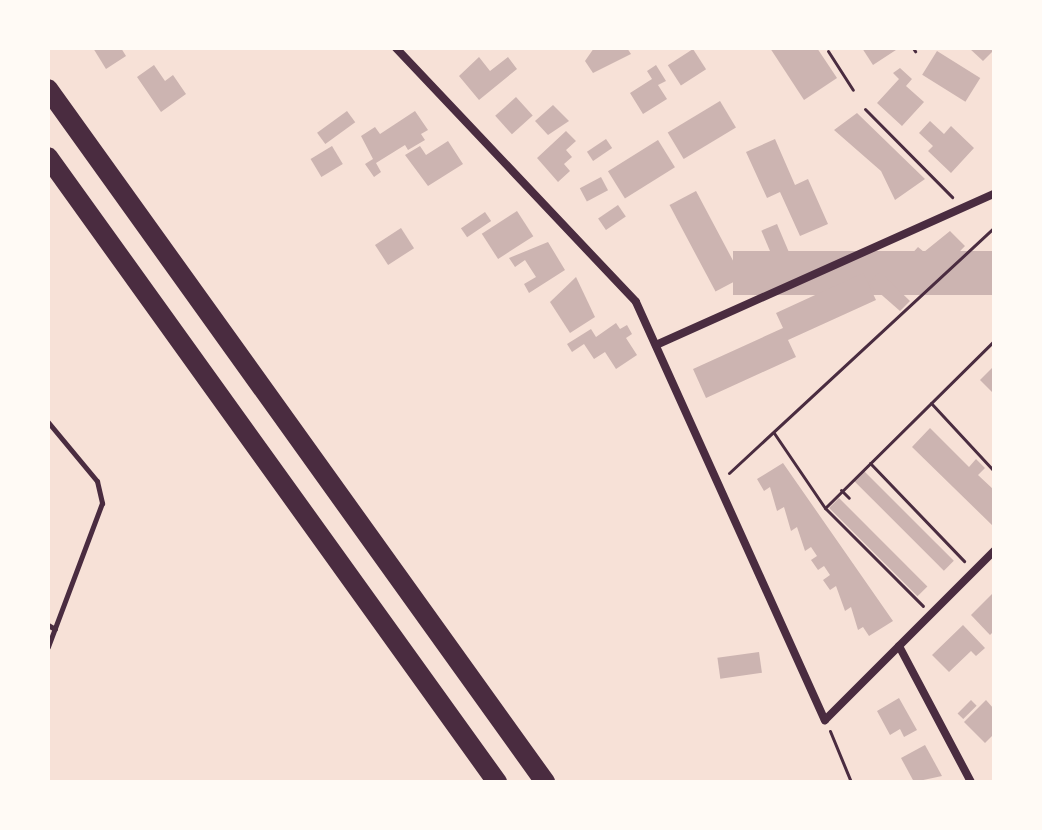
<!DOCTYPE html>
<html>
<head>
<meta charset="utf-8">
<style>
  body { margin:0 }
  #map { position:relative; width:1042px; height:830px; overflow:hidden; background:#f7e1d7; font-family:"IBM Plex Sans",sans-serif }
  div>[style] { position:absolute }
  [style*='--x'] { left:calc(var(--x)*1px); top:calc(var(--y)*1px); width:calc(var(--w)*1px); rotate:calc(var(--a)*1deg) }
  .building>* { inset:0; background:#ccb4b1; transform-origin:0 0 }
  .path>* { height:3px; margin:-1.5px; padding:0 1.5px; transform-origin:1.5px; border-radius:1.5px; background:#4a2c40 }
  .service>* { height:5px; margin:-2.5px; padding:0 2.5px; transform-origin:2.5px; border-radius:2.5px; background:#4a2c40 }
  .minor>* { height:8px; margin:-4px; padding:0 4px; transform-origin:4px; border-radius:4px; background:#4a2c40 }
  .motorway>* { height:20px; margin:-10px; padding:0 10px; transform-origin:10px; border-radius:10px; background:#4a2c40 }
  span { translate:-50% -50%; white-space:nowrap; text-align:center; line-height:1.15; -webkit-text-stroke:6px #fffaf5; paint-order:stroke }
  .frame { position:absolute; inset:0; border:50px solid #fffaf5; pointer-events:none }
</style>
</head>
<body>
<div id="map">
  <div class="building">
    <i style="clip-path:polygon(93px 48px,121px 48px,126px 56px,106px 69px)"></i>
    <i style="clip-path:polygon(594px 48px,627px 48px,631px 54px,593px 73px,585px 61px)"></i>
    <i style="clip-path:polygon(770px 48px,817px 48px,837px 78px,804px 100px)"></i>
    <i style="clip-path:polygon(862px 48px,899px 48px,873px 65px)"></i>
    <i style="clip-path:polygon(969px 48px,994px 48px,994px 50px,983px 61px)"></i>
    <i style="left:693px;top:49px;width:24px;height:30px;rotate:57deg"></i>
    <i style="left:937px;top:51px;width:51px;height:28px;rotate:32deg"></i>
    <i style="clip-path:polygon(479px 57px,490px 71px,508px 57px,517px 69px,479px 100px,459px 76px)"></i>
    <i style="clip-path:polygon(154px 65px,165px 81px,173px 75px,186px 94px,161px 112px,137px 77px)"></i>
    <i style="clip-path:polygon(656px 65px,666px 81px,658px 85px,667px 99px,643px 114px,630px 93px,652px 79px,647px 71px)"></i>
    <i style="clip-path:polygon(900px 68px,912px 79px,906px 86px,924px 102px,902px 126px,877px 103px,899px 79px,893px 73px)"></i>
    <i style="left:516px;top:97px;width:25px;height:28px;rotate:48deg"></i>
    <i style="left:720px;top:101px;width:31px;height:61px;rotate:59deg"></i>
    <i style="clip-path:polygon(553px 105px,569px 121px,548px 135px,535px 121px)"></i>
    <i style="left:347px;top:111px;width:14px;height:37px;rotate:54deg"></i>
    <i style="clip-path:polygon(415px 111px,428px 130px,421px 134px,425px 140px,408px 150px,405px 145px,376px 163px,381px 172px,374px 177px,365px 164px,373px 159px,361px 136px,375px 127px,380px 134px)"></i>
    <i style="clip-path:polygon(857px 113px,925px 179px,895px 200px,881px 171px,834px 130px)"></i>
    <i style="clip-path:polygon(930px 121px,944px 134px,951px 126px,974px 148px,951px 173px,928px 151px,933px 146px,919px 133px)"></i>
    <i style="clip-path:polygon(566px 131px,576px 141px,566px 150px,572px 157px,564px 164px,570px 171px,558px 182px,537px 158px)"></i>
    <i style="left:606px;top:139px;width:11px;height:23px;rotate:56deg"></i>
    <i style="clip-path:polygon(775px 139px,795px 185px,808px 179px,828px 224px,800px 236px,780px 192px,767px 198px,746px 152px)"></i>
    <i style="left:658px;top:140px;width:32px;height:59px;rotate:58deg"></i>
    <i style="clip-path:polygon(448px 141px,463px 164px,428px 186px,405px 155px,420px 146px,426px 155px)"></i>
    <i style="left:332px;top:146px;width:21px;height:25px;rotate:59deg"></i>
    <i style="left:601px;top:177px;width:15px;height:24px;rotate:62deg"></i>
    <i style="left:696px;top:191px;width:98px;height:30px;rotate:62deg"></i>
    <i style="left:618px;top:205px;width:14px;height:24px;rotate:56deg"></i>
    <i style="left:517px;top:211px;width:30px;height:42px;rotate:57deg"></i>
    <i style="left:485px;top:212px;width:11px;height:29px;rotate:56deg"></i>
    <i style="left:777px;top:224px;width:33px;height:17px;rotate:67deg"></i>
    <i style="left:401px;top:228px;width:24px;height:31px;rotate:57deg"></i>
    <i style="clip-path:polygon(950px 231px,965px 246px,931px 281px,908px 258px,918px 247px,924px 252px)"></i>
    <i style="clip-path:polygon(548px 242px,565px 270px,529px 293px,524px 284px,536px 277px,525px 260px,515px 267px,509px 258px)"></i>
    <i style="left:994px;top:251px;width:44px;height:261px;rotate:90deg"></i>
    <i style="clip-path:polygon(880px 272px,910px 301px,900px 311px,868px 283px)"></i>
    <i style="clip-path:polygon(863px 273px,876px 300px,788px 340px,796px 357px,706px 398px,693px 369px,783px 328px,776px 313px)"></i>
    <i style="clip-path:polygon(576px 277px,595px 317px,570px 333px,550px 302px)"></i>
    <i style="clip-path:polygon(616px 323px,620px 329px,627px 325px,632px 334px,626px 338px,637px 355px,616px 369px,605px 352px,594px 359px,584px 344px,572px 352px,567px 344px,591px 329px,596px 337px)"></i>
    <i style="clip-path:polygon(994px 366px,994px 394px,980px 380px)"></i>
    <i style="clip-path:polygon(930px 428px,969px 467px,976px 459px,985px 468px,978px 475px,994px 490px,994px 527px,912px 447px)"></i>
    <i style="clip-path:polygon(783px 463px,893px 621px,869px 636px,863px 627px,858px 630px,851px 607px,845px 611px,836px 586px,830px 590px,823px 580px,830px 575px,824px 566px,818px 570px,811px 560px,817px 556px,811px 547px,805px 551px,797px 527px,791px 531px,784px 507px,777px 511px,770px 487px,764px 491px,757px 479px)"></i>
    <i style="left:864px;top:471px;width:127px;height:14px;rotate:45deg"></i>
    <i style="left:839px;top:498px;width:125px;height:14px;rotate:45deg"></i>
    <i style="clip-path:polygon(994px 592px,994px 631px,990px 635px,971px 615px)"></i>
    <i style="clip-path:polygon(963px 625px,985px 648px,976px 656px,971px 651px,949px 672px,932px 655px)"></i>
    <i style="left:759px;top:652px;width:21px;height:42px;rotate:82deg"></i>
    <i style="clip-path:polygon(899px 698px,917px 730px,904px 737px,900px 729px,890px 735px,877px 711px)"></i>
    <i style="left:971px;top:700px;width:8px;height:19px;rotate:45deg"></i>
    <i style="clip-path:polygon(986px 700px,994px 709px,994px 734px,985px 743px,964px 722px)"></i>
    <i style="clip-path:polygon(925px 745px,942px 776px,914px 782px,901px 758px)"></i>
  </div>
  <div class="path">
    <i style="--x:913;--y:48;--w:4;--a:56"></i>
    <i style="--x:828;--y:51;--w:46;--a:57.3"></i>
    <i style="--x:865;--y:109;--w:124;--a:45.3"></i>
    <i style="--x:931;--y:403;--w:93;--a:47.2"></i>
    <i style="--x:774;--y:433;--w:91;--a:55.8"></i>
    <i style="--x:825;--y:508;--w:238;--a:-44.7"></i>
    <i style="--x:870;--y:463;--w:136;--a:46.2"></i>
    <i style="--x:729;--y:473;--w:361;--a:-42.8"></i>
    <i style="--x:841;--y:490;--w:11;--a:45"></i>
    <i style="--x:826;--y:509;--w:137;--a:45"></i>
    <i style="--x:830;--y:731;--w:55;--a:67.6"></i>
  </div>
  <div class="service">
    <i style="--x:48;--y:422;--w:77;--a:50.3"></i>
    <i style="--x:97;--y:481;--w:23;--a:77"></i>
    <i style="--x:102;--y:503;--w:154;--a:110.6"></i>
    <i style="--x:48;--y:625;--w:8;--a:30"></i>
  </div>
  <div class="minor">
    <i style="--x:396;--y:48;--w:349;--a:46.6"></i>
    <i style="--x:636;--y:302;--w:459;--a:65.7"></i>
    <i style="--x:825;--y:720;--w:239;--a:-45"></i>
    <i style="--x:656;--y:345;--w:370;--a:-24.1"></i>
    <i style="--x:899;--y:646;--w:154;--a:62.1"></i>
  </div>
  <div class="motorway">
    <i style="--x:48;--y:89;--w:853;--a:54.35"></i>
    <i style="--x:48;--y:157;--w:770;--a:54.31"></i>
  </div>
  <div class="frame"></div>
</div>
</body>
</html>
